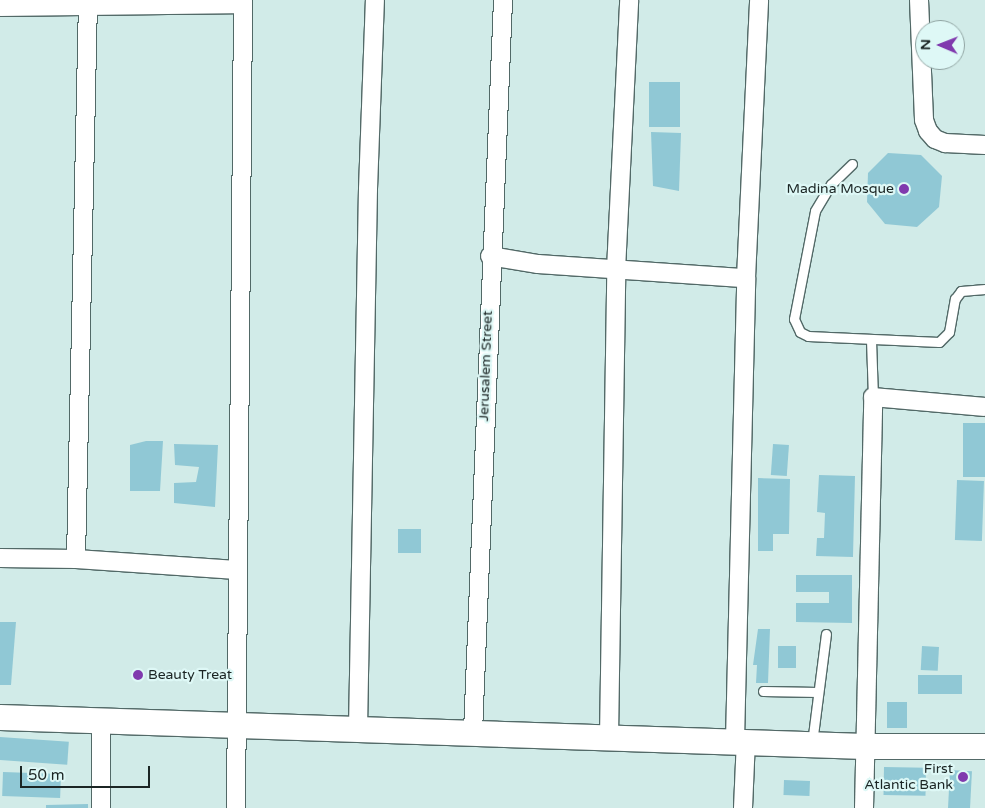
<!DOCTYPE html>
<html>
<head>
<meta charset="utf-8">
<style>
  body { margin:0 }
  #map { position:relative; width:985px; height:808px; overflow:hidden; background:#d1ebe8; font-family:"Varela Round",sans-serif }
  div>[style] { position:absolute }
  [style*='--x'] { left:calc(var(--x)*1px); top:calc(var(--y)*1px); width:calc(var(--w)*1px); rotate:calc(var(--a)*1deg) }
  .building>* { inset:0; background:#90c8d5; transform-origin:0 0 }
  .roads { filter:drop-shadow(1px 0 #526967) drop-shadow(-1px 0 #526967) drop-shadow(0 1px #526967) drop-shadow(0 -1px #526967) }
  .lane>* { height:9px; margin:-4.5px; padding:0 4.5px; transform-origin:4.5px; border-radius:4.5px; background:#fff }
  .street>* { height:18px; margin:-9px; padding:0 9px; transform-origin:9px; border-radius:9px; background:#fff }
  .secondary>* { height:25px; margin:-12.5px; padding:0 12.5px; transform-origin:12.5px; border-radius:12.5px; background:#fff }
  .dots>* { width:14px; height:14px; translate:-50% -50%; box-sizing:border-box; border:2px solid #def8f6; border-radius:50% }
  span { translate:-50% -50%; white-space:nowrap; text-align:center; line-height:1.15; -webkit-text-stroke:4.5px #def8f6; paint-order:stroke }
  .poi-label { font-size:14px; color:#1b2524 }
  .right { translate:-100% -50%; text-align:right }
  .left { translate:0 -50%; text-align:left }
  .street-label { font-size:14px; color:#1b2524 }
  .north { position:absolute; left:915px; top:20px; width:50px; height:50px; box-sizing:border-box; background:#def8f6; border:1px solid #90a4a2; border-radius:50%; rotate:271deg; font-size:14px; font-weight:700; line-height:20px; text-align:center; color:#1b2524 }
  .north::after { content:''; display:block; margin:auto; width:18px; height:22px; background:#803aae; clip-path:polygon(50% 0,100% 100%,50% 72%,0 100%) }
  .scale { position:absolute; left:20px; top:766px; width:130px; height:22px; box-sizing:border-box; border:2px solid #1b2524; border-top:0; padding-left:6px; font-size:15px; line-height:18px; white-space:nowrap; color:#1b2524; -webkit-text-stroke:4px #def8f6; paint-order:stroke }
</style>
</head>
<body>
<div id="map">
  <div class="building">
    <i style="left:649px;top:82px;width:31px;height:45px"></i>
    <i style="clip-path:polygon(651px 132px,681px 133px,679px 191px,653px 186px)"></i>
    <i style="clip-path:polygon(888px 153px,921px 155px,942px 176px,939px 207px,917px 227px,885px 224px,867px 202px,868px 173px)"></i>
    <i style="left:963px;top:423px;width:22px;height:54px"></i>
    <i style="clip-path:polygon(146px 441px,163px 441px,160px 491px,130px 491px,130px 445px)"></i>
    <i style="clip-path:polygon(174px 444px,218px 445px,215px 507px,174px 503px,174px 483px,196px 482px,199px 467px,175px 465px)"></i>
    <i style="left:773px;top:444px;width:16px;height:31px;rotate:4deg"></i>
    <i style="clip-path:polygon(819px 475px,855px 476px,853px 557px,816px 556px,817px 538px,824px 538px,825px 513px,817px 512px)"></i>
    <i style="clip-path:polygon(758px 478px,790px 479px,789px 534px,773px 534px,773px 551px,758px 551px)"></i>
    <i style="left:957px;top:480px;width:27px;height:60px;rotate:2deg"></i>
    <i style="left:398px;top:529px;width:23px;height:24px"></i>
    <i style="clip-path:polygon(796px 575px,852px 575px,852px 623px,796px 622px,796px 603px,829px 603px,829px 592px,796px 592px)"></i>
    <i style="clip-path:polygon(0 622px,16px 622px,11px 685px,0 685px)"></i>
    <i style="clip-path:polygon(758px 629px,770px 629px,768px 683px,756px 683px,757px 665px,753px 665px)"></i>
    <i style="left:778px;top:646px;width:18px;height:22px"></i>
    <i style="left:922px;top:646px;width:17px;height:24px;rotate:3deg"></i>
    <i style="left:918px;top:675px;width:44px;height:19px"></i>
    <i style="left:887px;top:702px;width:20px;height:26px"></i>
    <i style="left:0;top:737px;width:69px;height:23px;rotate:4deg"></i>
    <i style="left:884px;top:767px;width:42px;height:28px;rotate:1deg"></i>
    <i style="left:950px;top:770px;width:22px;height:38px;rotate:3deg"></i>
    <i style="left:3px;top:772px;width:58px;height:24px;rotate:2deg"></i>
    <i style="left:784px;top:780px;width:26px;height:15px;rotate:2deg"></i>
    <i style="clip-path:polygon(88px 804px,88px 808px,46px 808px,46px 805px)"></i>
  </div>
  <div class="roads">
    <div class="lane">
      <i style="--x:852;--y:164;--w:29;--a:136"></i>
      <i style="--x:831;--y:184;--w:31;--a:121"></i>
      <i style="--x:815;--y:211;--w:110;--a:101"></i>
      <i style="--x:794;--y:319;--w:14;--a:65"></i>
      <i style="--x:800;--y:332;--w:9;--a:27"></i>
      <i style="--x:808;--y:336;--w:131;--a:2.6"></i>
      <i style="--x:939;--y:342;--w:14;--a:-45"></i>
      <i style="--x:949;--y:332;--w:34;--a:-80"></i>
      <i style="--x:955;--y:299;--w:10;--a:-53"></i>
      <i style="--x:961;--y:291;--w:24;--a:-5"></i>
      <i style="--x:871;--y:340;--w:57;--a:88"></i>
      <i style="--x:763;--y:691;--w:55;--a:1"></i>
      <i style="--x:812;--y:743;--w:110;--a:-82.7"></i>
    </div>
    <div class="street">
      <i style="--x:919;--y:0;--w:120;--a:87.6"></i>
      <i style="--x:924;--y:120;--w:12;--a:70"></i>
      <i style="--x:928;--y:131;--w:11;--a:49"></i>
      <i style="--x:935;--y:139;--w:11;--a:22"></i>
      <i style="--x:945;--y:143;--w:40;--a:2.9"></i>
      <i style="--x:0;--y:7;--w:243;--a:-0.7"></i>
      <i style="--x:490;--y:256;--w:49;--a:9.5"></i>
      <i style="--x:538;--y:264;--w:208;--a:3.9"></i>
      <i style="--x:0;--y:558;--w:76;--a:0.8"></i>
      <i style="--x:76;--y:559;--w:161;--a:3.9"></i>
      <i style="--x:76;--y:559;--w:559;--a:-88.77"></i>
      <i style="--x:101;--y:719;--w:89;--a:90"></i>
      <i style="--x:358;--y:729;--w:540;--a:-88.94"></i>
      <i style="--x:368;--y:189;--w:189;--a:-87.9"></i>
      <i style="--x:473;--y:732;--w:733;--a:-87.65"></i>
      <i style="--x:609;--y:737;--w:467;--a:-89.1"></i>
      <i style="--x:616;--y:270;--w:270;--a:-87.2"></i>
      <i style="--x:735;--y:740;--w:462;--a:-88.6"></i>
      <i style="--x:746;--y:278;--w:278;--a:-87.3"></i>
      <i style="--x:236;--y:808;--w:808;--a:-89.5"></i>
      <i style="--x:743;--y:808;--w:68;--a:-87.5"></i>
      <i style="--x:864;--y:808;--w:411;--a:-88.7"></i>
      <i style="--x:873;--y:397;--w:112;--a:5.1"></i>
    </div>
    <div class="secondary">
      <i style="--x:0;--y:717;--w:865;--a:1.92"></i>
      <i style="--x:865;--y:746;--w:120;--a:0"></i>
    </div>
  </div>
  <div class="dots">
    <i style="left:904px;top:189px;background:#803aae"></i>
    <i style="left:138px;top:675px;background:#803aae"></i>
    <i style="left:963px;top:777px;background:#803aae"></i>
  </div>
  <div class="poi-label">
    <span class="right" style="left:894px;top:189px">Madina Mosque</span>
    <span class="left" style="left:148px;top:675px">Beauty Treat</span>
    <span class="right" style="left:953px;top:777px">First<br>Atlantic Bank</span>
  </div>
  <div class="street-label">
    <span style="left:486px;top:366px;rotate:-88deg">Jerusalem Street</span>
  </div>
  <div class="north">N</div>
  <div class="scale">50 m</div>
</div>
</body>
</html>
